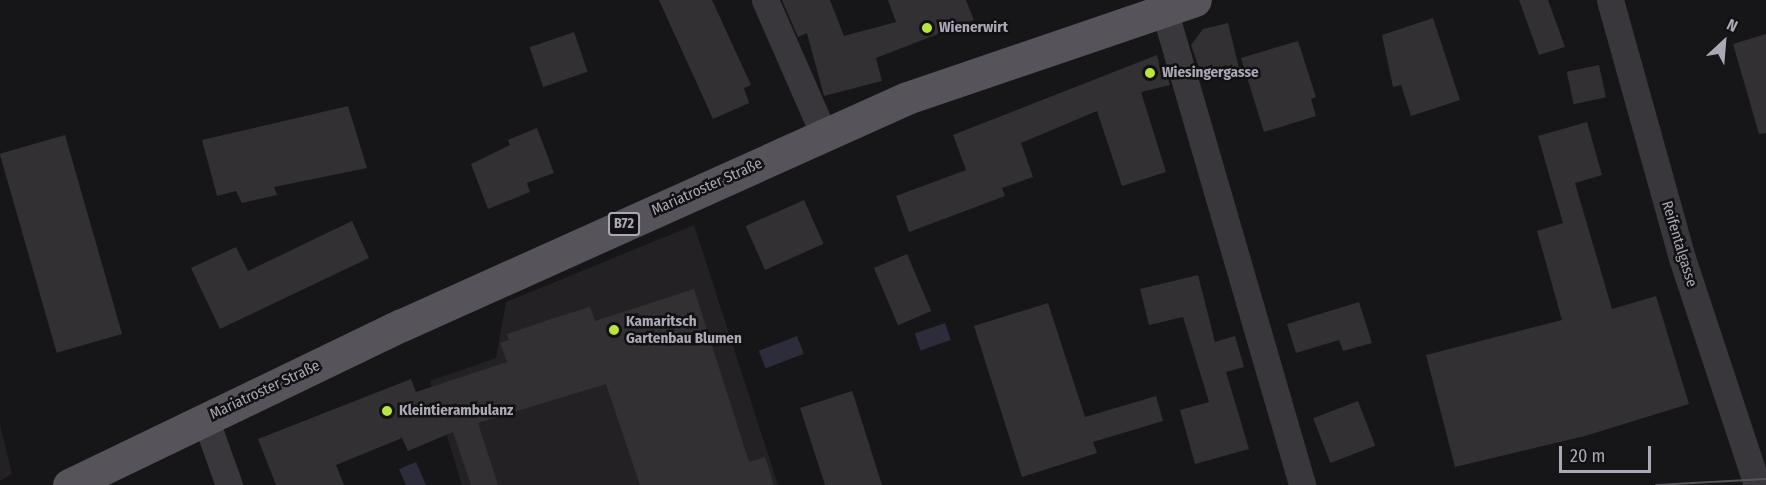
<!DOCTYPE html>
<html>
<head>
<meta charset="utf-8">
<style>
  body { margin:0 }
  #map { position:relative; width:1766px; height:485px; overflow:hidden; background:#161517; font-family:"Fira Sans Condensed",sans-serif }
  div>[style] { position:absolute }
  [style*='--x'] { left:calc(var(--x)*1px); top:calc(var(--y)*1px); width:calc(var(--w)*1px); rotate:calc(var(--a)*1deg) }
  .built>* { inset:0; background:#232124 }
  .water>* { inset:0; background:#2d2c3a; transform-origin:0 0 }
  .building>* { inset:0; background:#323033; transform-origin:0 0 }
  .minor>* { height:27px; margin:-13.5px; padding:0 13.5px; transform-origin:13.5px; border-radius:13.5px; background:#39373c }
  .primary>* { height:33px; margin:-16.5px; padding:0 16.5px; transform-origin:16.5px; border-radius:16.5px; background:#56535b }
  .tram>* { height:1.5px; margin:-0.75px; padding:0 0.75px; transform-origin:0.75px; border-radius:0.75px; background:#545259 }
  .dots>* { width:16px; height:16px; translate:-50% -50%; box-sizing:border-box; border:3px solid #111012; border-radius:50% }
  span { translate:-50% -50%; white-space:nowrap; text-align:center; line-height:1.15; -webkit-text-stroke:5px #111012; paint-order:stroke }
  .shield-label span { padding:2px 4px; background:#111012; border:2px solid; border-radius:4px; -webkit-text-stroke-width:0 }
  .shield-label { font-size:14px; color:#aca8b6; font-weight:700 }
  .poi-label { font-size:15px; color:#aca8b6; font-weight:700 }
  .left { translate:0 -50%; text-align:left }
  .street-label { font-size:15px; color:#aca8b6 }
  .north { position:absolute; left:1694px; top:12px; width:60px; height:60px; -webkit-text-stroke:4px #111012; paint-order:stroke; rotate:26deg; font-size:16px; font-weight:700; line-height:24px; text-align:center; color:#aca8b6 }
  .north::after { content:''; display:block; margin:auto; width:21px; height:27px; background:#aca8b6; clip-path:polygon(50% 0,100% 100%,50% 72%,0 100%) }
  .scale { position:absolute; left:1559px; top:446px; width:92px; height:27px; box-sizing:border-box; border:3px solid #aca8b6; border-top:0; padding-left:8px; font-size:18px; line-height:21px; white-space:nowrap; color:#aca8b6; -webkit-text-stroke:4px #111012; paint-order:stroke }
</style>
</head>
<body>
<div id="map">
  <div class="built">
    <i style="clip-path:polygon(694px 225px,778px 485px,462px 485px,430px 381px,496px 358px,506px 302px)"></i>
    <i style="clip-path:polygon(0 424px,12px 474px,0 481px)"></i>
  </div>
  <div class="water">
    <i style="left:945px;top:323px;width:18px;height:32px;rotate:71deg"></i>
    <i style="left:797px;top:336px;width:19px;height:41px;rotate:69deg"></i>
    <i style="clip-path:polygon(416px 462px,426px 485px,406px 485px,399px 469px)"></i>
  </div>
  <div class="building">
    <i style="clip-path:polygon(659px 0,712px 0,751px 85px,744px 88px,749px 103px,713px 119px)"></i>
    <i style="clip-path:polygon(782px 0,830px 0,844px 36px,896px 22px,888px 0,966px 0,974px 20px,876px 58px,882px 81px,824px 96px,807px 33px,798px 37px)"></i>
    <i style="clip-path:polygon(1519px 0,1548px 0,1565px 47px,1539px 55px)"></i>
    <i style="clip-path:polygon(1433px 18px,1460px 100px,1411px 116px,1401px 85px,1393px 87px,1382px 35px)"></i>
    <i style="clip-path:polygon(1228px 23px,1240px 72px,1204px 82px,1191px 45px,1203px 29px)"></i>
    <i style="left:574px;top:32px;width:42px;height:47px;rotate:71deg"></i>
    <i style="clip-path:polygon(1766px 34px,1766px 133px,1759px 134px,1733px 44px)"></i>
    <i style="clip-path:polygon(1298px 41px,1316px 97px,1311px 99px,1316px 116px,1264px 132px,1241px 58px)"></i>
    <i style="clip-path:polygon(1157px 55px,1163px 79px,1167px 75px,1170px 85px,1141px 92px,1166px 172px,1122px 186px,1097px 111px,1021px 143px,1033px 177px,1002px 188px,1005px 196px,909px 232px,896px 196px,966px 170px,953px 135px)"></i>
    <i style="left:1599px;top:65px;width:33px;height:33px;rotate:78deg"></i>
    <i style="clip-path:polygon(348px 106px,367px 168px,274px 187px,277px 195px,242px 203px,236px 191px,217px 196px,202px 140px)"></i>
    <i style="clip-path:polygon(1587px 122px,1602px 175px,1575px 183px,1612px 309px,1656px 296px,1689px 404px,1585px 436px,1455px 467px,1426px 355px,1562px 320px,1537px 231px,1563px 223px,1538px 136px)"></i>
    <i style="clip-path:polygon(537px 128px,554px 173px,527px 183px,530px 192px,488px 209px,471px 164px,510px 145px,508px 140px)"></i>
    <i style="left:65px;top:135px;width:207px;height:68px;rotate:74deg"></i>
    <i style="left:804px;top:200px;width:48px;height:64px;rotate:66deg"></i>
    <i style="clip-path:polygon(352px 221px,369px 258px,220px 329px,191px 268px,236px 247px,248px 271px)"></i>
    <i style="left:907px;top:254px;width:62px;height:36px;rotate:67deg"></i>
    <i style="clip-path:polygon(1198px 275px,1215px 342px,1235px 336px,1244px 367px,1226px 372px,1249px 449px,1195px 464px,1180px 410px,1209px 402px,1183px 317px,1149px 325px,1140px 289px)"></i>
    <i style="clip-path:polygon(694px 289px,749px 462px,765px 457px,774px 485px,640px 485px,606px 384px,478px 423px,498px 485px,471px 485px,453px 432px,408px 451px,402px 438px,336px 465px,344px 485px,276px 485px,258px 439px,411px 379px,416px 392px,507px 362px,500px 343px,509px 340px,507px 334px,551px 319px,590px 307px,595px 321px)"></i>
    <i style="clip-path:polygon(1359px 302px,1372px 343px,1343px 351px,1339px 340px,1296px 353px,1287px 324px)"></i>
    <i style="clip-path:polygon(1048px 303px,1085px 417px,1156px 396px,1163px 421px,1093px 442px,1097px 453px,1022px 477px,974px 326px)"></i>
    <i style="clip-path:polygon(852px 391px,856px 403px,882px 485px,825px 485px,800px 408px)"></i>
    <i style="left:1358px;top:401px;width:48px;height:48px;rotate:69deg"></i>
  </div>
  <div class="minor">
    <i style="--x:765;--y:0;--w:147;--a:66.4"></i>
    <i style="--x:1610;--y:0;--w:268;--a:74.4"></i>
    <i style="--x:1682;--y:258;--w:239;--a:71.7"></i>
    <i style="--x:1164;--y:9;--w:496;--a:73.8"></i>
    <i style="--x:205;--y:418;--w:71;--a:70.3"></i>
  </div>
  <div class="primary">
    <i style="--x:69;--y:485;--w:369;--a:-25.7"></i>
    <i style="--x:402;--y:325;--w:554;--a:-24.2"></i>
    <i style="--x:907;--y:98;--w:304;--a:-18.8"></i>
  </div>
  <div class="tram">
    <i style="--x:1656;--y:485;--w:110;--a:-3.1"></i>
  </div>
  <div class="dots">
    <i style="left:927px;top:28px;background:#b9e53f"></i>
    <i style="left:1150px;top:73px;background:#b9e53f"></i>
    <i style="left:614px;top:330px;background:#b9e53f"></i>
    <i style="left:387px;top:411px;background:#b9e53f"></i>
  </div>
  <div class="shield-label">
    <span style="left:624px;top:224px">B72</span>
  </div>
  <div class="poi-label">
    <span class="left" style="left:939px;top:28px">Wienerwirt</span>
    <span class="left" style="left:1162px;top:73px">Wiesingergasse</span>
    <span class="left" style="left:626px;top:330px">Kamaritsch<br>Gartenbau Blumen</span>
    <span class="left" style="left:399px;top:411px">Kleintierambulanz</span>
  </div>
  <div class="street-label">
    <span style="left:707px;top:187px;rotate:-24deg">Mariatroster Straße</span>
    <span style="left:1679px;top:244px;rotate:73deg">Reifentalgasse</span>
    <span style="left:265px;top:390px;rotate:-25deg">Mariatroster Straße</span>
  </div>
  <div class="north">N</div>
  <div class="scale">20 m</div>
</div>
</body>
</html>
